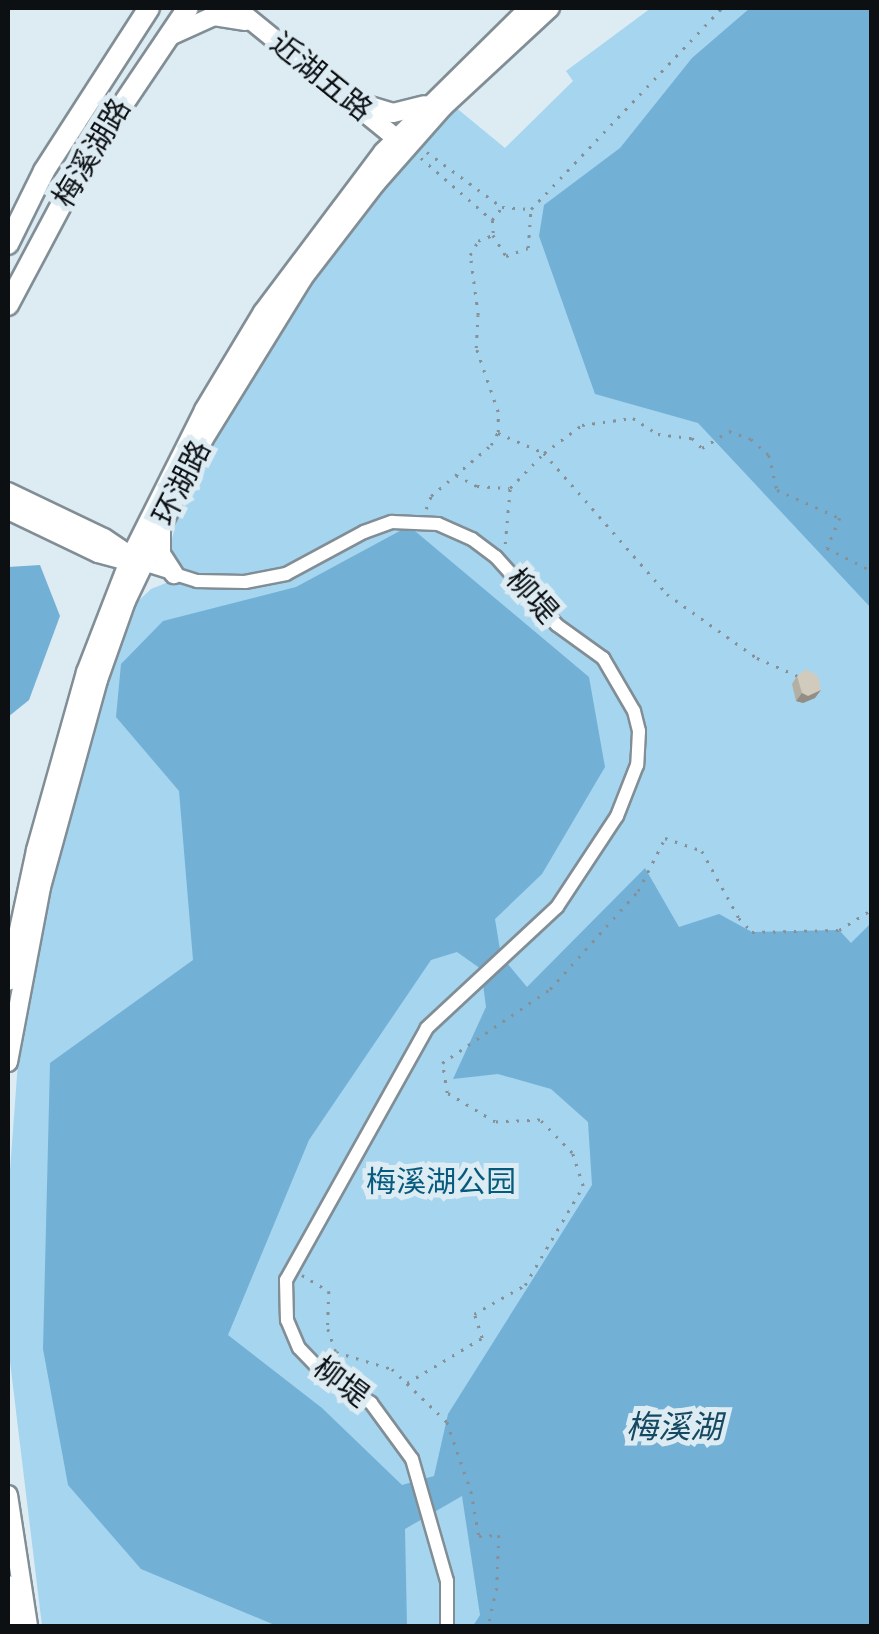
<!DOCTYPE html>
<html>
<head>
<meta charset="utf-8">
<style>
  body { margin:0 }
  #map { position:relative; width:879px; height:1634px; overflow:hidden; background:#ddebf3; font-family:"Space Grotesk","Noto Sans SC",sans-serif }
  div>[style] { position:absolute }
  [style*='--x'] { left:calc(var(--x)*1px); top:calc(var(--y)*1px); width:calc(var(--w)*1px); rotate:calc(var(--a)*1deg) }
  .green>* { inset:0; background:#a6d5ef }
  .water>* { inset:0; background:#72b1d5 }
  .path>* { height:2.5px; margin-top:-1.25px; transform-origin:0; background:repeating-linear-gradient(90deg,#869096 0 2.5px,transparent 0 10.5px) }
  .roads { filter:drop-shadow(2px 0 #818e95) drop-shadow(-2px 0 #818e95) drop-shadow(0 2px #818e95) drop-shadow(0 -2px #818e95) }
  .street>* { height:12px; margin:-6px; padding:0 6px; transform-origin:6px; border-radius:6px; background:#fff }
  .secondary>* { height:18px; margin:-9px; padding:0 9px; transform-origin:9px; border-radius:9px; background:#fff }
  .primary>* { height:20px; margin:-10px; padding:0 10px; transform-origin:10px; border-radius:10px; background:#fff }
  .wall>* { inset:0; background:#b4afa3 }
  .shaded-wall>* { inset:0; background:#928e85 }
  .building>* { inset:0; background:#d1cbbe }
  span { translate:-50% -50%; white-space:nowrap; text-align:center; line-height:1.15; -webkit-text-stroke:10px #ddebf3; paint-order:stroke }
  .street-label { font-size:30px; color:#0c1013 }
  .park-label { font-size:30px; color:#055a7d }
  .water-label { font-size:32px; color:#154861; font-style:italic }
  .frame { position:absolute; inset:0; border:10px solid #0c1013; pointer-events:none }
</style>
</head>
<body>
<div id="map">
  <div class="green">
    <i style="clip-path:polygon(651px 8px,871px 8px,871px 1626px,42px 1626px,8px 1345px,8px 1198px,18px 1062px,61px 842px,108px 671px,134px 605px,151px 589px,171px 581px,170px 547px,179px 510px,243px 385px,346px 233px,454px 106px,505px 148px,573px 81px,566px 71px)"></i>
  </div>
  <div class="water">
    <i style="clip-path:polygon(750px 8px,871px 8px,871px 608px,698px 423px,595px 394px,539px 236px,544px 205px,620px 148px,692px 58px)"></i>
    <i style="clip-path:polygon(evenodd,409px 526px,589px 677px,605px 767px,542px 874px,495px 919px,501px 956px,527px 987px,645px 868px,679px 927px,719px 914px,752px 932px,839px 930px,851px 943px,871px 923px,871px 1626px,473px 1626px,480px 1615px,462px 1496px,405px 1529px,407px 1626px,277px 1626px,141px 1569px,68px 1485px,43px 1349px,50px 1063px,193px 960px,179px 791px,116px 717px,121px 664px,163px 621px,296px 587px,409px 526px,457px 952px,481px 969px,486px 1007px,453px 1079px,498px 1074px,551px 1089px,588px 1122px,592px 1185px,448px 1414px,434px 1476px,402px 1485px,322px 1408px,228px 1335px,309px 1140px,431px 960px,457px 952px)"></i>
    <i style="clip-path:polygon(40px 565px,60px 616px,29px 700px,8px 717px,8px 567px)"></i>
  </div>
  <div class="path">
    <i style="--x:427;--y:152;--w:93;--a:36.3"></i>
    <i style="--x:421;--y:158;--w:94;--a:41.1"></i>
    <i style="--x:493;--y:233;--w:13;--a:-94"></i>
    <i style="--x:492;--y:220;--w:16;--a:-52"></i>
    <i style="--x:502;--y:207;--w:27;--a:4"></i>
    <i style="--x:498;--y:433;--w:50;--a:23.5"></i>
    <i style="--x:544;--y:453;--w:47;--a:-36.4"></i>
    <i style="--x:582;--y:425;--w:51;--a:-7.8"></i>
    <i style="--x:633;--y:418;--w:30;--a:33"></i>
    <i style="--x:658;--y:434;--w:34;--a:7"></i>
    <i style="--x:692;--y:438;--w:14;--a:45"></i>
    <i style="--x:702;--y:448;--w:32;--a:-32"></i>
    <i style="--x:729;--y:431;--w:23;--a:20"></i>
    <i style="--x:751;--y:439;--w:24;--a:42"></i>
    <i style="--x:769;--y:455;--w:36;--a:77"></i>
    <i style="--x:777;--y:490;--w:69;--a:24"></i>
    <i style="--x:840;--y:518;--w:33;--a:113"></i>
    <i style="--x:827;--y:548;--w:51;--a:27.1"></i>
    <i style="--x:456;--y:475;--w:24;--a:28"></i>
    <i style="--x:477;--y:486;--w:32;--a:4"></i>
    <i style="--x:426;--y:509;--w:14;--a:-69"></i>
    <i style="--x:431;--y:496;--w:79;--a:-40.4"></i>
    <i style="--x:491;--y:445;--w:15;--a:-62"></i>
    <i style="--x:498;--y:432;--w:20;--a:-90"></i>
    <i style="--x:498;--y:412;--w:68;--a:-109"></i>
    <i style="--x:476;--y:348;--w:33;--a:-87"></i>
    <i style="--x:478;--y:315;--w:61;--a:-97.6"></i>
    <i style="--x:470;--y:255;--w:16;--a:-60"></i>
    <i style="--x:478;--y:241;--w:16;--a:-22"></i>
    <i style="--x:493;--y:235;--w:25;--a:58"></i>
    <i style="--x:506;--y:256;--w:23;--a:-20"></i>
    <i style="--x:528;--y:248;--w:39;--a:-86"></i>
    <i style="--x:531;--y:209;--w:277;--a:-46.5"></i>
    <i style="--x:505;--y:544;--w:56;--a:-84.9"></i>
    <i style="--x:510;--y:488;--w:49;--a:-45.8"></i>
    <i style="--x:544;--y:453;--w:187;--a:48.9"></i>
    <i style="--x:667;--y:594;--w:110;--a:35.4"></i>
    <i style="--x:757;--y:658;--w:45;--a:23.7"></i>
    <i style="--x:302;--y:1275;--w:31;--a:31"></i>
    <i style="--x:329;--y:1291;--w:38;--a:92"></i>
    <i style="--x:328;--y:1329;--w:24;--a:71"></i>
    <i style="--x:336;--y:1352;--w:59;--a:16.9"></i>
    <i style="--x:392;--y:1369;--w:76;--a:43.9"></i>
    <i style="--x:447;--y:1422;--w:73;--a:70.8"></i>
    <i style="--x:471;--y:1491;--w:46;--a:79.9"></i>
    <i style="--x:479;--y:1536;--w:20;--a:-3"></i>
    <i style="--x:499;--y:1535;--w:53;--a:92.2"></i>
    <i style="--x:497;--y:1588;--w:39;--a:103"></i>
    <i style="--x:407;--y:1383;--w:87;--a:-31"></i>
    <i style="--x:482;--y:1338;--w:25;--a:-108"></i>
    <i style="--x:474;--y:1314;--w:59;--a:-29.6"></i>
    <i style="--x:525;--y:1285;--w:115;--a:-59.6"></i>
    <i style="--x:583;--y:1186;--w:35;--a:-108"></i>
    <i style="--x:572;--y:1153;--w:46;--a:-134.1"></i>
    <i style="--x:540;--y:1120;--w:45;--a:177.5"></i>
    <i style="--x:495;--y:1122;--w:56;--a:-148.9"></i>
    <i style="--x:447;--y:1093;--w:30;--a:-99"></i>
    <i style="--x:442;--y:1063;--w:131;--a:-34.4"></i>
    <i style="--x:550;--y:989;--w:132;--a:-48.1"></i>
    <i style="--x:638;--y:891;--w:59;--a:-63"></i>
    <i style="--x:665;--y:838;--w:39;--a:19"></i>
    <i style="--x:702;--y:851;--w:77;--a:61.1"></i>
    <i style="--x:739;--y:918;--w:19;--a:47"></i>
    <i style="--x:752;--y:932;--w:87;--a:-1.3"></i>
    <i style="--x:839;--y:930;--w:39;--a:-32"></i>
  </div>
  <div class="roads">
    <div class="street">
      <i style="--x:143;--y:564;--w:57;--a:17.5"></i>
      <i style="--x:197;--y:581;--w:48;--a:1.2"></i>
      <i style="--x:245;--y:582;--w:42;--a:-11"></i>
      <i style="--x:286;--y:574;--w:89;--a:-28.3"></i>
      <i style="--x:364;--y:532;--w:30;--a:-20"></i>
      <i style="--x:392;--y:522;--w:46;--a:2.5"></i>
      <i style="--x:438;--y:524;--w:37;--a:24"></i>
      <i style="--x:472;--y:539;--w:30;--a:37"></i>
      <i style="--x:496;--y:557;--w:91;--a:48.1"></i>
      <i style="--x:557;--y:625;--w:57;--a:35.7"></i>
      <i style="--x:603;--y:658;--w:61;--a:59.7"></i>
      <i style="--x:634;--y:711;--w:21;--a:76"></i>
      <i style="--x:639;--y:731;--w:34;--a:93"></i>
      <i style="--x:637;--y:765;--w:55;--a:111.4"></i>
      <i style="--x:617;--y:816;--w:109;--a:123.4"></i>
      <i style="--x:557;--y:907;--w:178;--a:137.1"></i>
      <i style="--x:427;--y:1028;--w:289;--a:119.2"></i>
      <i style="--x:286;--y:1280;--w:40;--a:88.6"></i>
      <i style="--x:287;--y:1320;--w:30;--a:67"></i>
      <i style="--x:299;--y:1348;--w:30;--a:46"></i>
      <i style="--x:320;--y:1370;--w:61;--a:32.9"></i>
      <i style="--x:371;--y:1403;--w:69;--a:53.8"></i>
      <i style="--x:412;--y:1459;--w:127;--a:74"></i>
      <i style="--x:447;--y:1581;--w:45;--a:90"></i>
    </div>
    <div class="secondary">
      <i style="--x:236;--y:8;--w:214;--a:39.1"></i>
      <i style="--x:172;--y:35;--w:46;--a:-24.3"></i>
      <i style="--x:214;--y:16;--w:32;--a:9"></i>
      <i style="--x:367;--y:105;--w:27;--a:17"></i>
      <i style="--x:393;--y:113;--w:32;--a:-14"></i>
      <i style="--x:8;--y:492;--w:106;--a:25.6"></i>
      <i style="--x:104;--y:538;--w:41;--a:34.1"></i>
      <i style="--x:8;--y:510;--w:100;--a:25.5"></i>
      <i style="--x:98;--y:553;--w:30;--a:15"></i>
      <i style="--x:161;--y:530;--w:24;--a:90"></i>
      <i style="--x:161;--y:554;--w:24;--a:57"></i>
      <i style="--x:8;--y:981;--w:134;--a:-77.9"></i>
      <i style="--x:36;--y:850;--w:185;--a:-74.3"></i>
      <i style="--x:86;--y:672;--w:124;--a:-68.8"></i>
      <i style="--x:131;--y:556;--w:163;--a:-63.4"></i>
      <i style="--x:204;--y:410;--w:114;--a:-59"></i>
      <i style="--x:263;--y:312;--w:200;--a:-53.1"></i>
      <i style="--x:383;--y:152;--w:205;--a:-44.6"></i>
      <i style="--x:8;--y:1062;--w:178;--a:-79.3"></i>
      <i style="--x:41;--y:887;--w:215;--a:-74.6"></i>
      <i style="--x:98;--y:680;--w:84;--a:-70.5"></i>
      <i style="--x:126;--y:601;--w:178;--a:-64.4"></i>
      <i style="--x:203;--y:440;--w:190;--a:-58.3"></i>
      <i style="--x:303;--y:278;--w:120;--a:-52.5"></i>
      <i style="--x:376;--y:183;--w:101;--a:-48.6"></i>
      <i style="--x:443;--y:107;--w:146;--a:-42.8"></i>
      <i style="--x:8;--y:1495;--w:133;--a:81.3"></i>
      <i style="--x:8;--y:1585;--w:41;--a:81.7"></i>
    </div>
    <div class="primary">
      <i style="--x:8;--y:244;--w:81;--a:-63.7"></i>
      <i style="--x:44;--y:171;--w:194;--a:-57.2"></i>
      <i style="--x:8;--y:305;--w:162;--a:-62"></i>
      <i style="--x:84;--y:162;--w:186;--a:-56"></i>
    </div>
  </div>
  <div class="wall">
    <i style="clip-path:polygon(797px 676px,815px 698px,803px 703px,796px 701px,792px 684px)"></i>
  </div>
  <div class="shaded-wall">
    <i style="clip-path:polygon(821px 690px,815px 698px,803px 703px,796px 701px,802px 693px)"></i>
  </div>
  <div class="building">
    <i style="clip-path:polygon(806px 669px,818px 676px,821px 690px,808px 696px,802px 693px,797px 676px)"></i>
  </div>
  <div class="street-label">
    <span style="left:321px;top:77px;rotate:39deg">近湖五路</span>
    <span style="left:92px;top:153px;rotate:-59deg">梅溪湖路</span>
    <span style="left:182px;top:483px;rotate:-63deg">环湖路</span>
    <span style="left:532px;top:596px;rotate:48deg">柳堤</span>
    <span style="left:341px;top:1382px;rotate:37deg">柳堤</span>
  </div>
  <div class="park-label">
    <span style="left:441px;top:1182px">梅溪湖公园</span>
  </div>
  <div class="water-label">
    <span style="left:674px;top:1427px">梅溪湖</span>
  </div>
  <div class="frame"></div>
</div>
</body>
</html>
